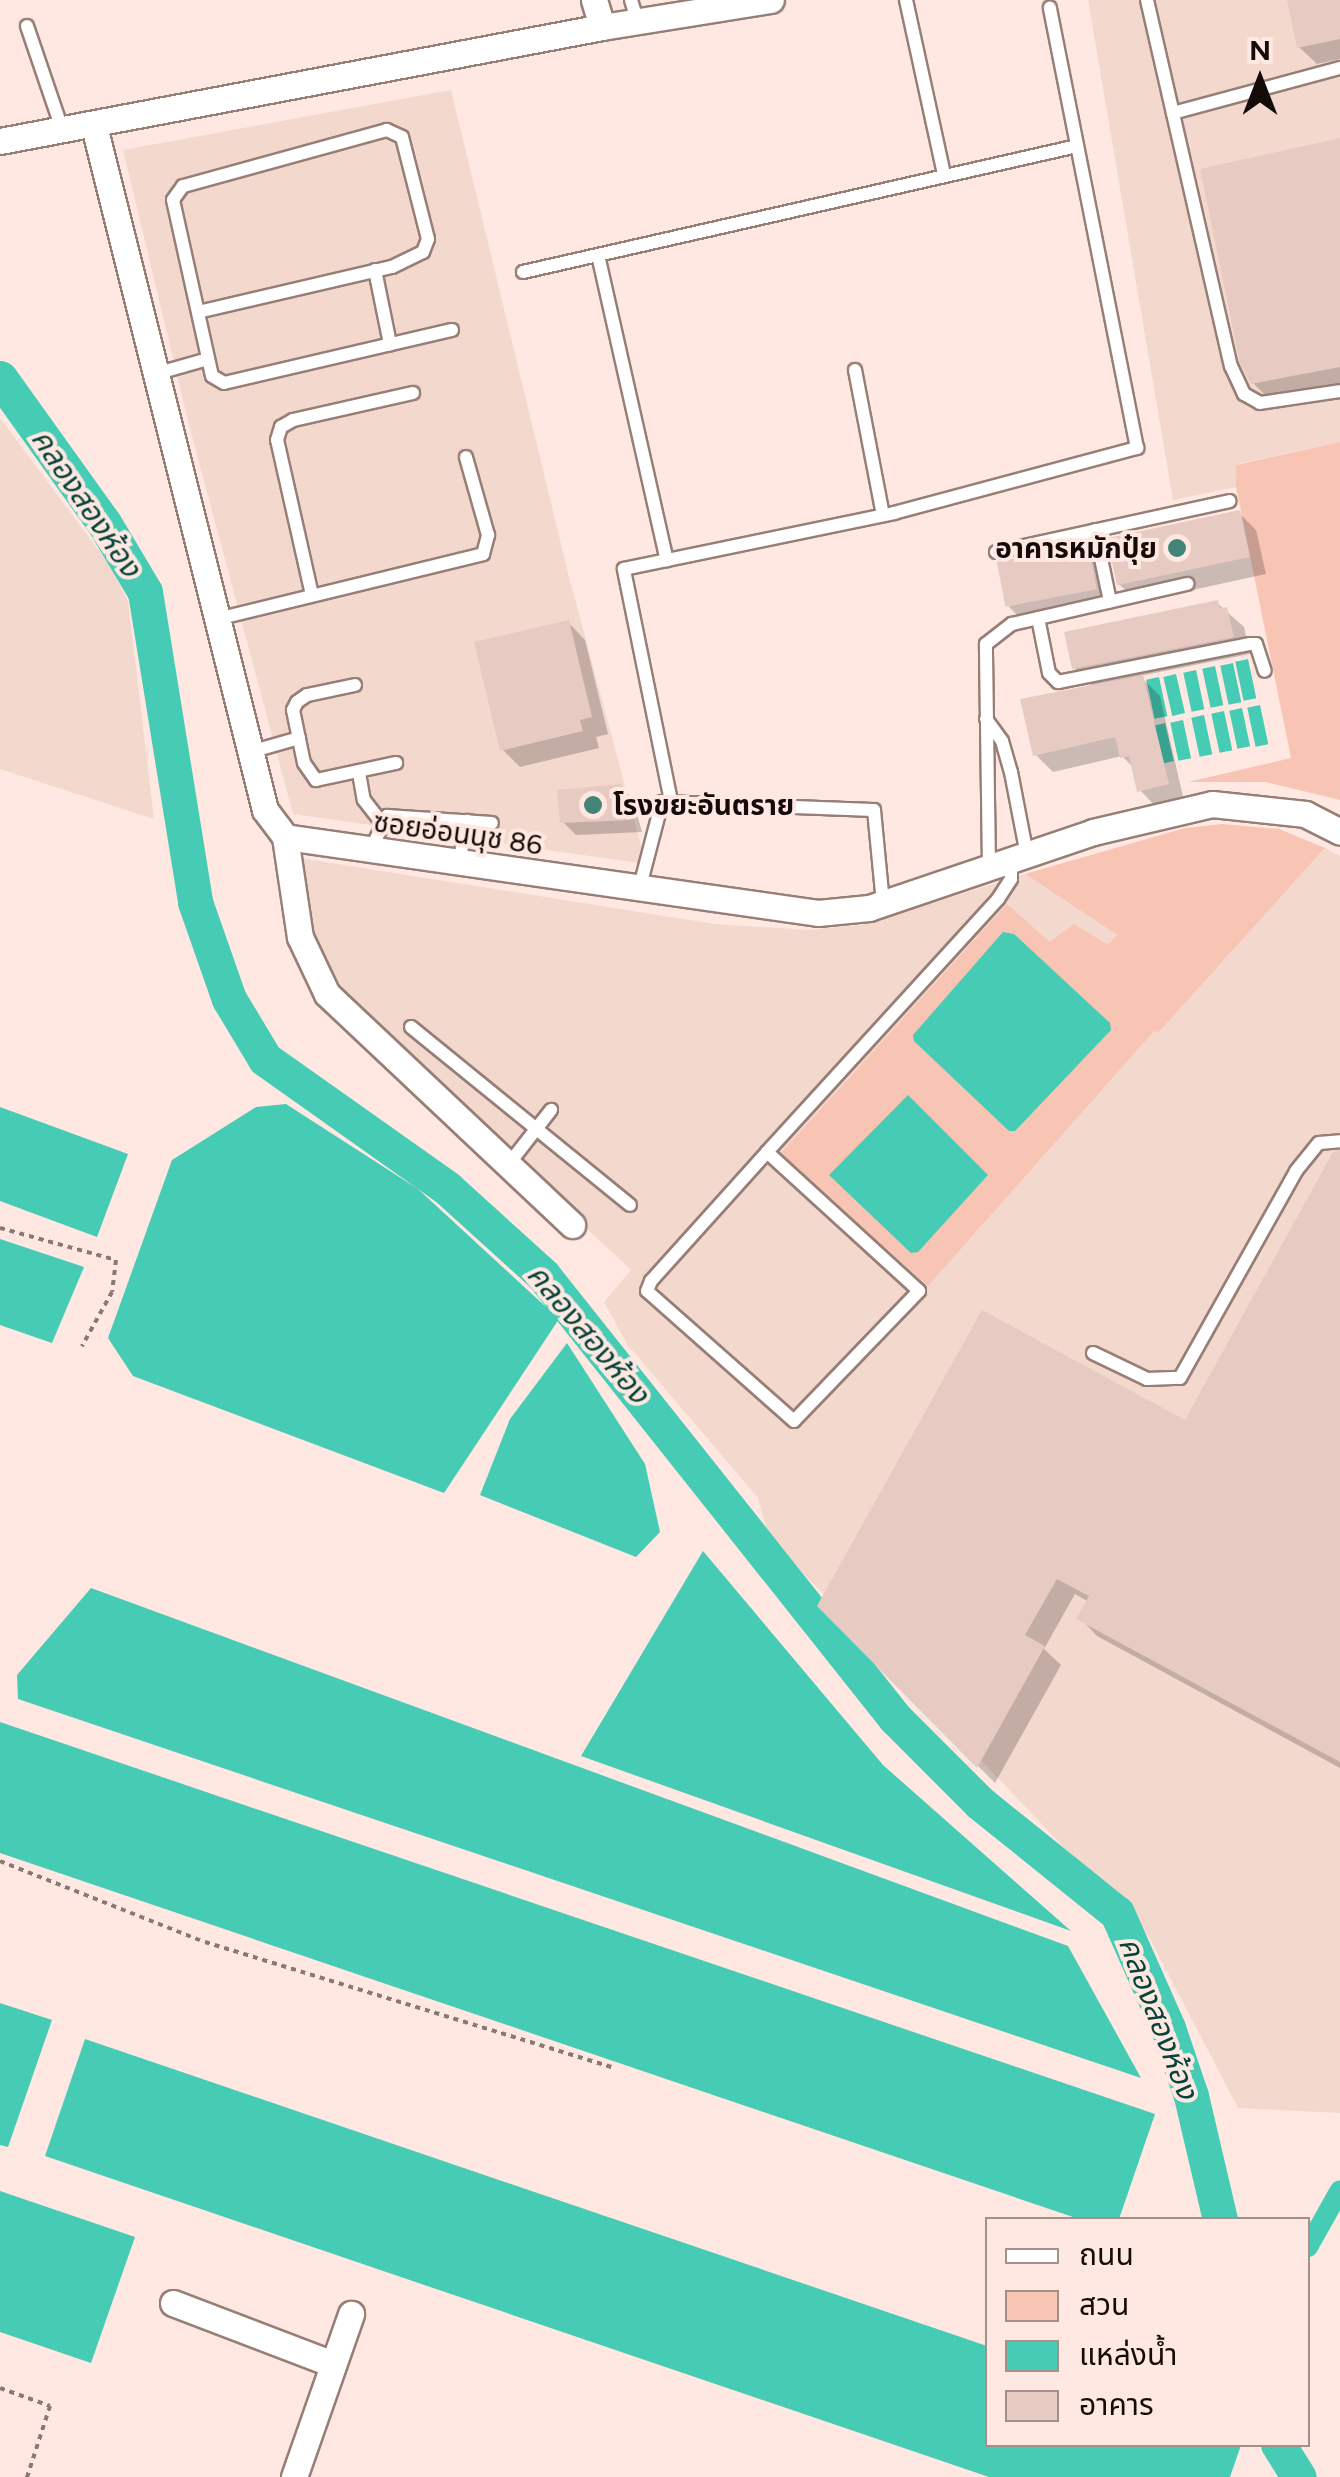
<!DOCTYPE html>
<html>
<head>
<meta charset="utf-8">
<style>
  body { margin:0 }
  #map { position:relative; width:1340px; height:2477px; overflow:hidden; background:#fee8e1; font-family:Figtree,"Noto Sans Thai",sans-serif }
  div>[style] { position:absolute }
  [style*='--x'] { left:calc(var(--x)*1px); top:calc(var(--y)*1px); width:calc(var(--w)*1px); rotate:calc(var(--a)*1deg) }
  .built>* { inset:0; background:#f3d8ce }
  .green>* { inset:0; background:#f8c5b5 }
  .water>* { inset:0; background:#46cbb4; transform-origin:0 0 }
  .shadow>* { inset:0; background:#0003 }
  .canal>* { height:20px; margin:-10px; padding:0 10px; transform-origin:10px; border-radius:10px; background:#46cbb4 }
  .river>* { height:35px; margin:-17.5px; padding:0 17.5px; transform-origin:17.5px; border-radius:17.5px; background:#46cbb4 }
  .building>* { inset:0; background:#e7cbc3; transform-origin:0 0 }
  .path>* { height:4px; margin-top:-2px; transform-origin:0; background:repeating-linear-gradient(90deg,#887974 0 5px,transparent 0 10px) }
  .roads { filter:drop-shadow(2px 0 #977e76) drop-shadow(-2px 0 #977e76) drop-shadow(0 2px #977e76) drop-shadow(0 -2px #977e76) }
  .service>* { height:12px; margin:-6px; padding:0 6px; transform-origin:6px; border-radius:6px; background:#fff }
  .minor>* { height:25px; margin:-12.5px; padding:0 12.5px; transform-origin:12.5px; border-radius:12.5px; background:#fff }
  .dots>* { width:28px; height:28px; translate:-50% -50%; box-sizing:border-box; border:5px solid #fee8e1; border-radius:50% }
  span { translate:-50% -50%; white-space:nowrap; text-align:center; line-height:1.15; -webkit-text-stroke:8px #fee8e1; paint-order:stroke }
  .poi-label { font-size:28px; color:#150c09; font-weight:700 }
  .right { translate:-100% -50%; text-align:right }
  .left { translate:0 -50%; text-align:left }
  .street-label { font-size:28px; color:#150c09 }
  .water-label { font-size:30px; color:#06433a; font-style:italic }
  .legend { position:absolute; left:985px; top:2217px; width:325px; height:230px; box-sizing:border-box; background:#fee8e1; border:2px solid #a1908b; margin:0; padding:12px 18px; list-style:none; font-size:30px; color:#150c09 }
  .legend li { display:flex; align-items:center; gap:20px; height:50px }
  .legend b { width:50px; border:2px solid #a1908b }
  .north { position:absolute; left:1210px; top:30px; width:100px; height:100px; -webkit-text-stroke:8px #fee8e1; paint-order:stroke; rotate:0deg; font-size:28px; font-weight:700; line-height:40px; text-align:center; color:#150c09 }
  .north::after { content:''; display:block; margin:auto; width:35px; height:45px; background:#150c09; clip-path:polygon(50% 0,100% 100%,50% 72%,0 100%) }
</style>
</head>
<body>
<div id="map">
  <div class="built">
    <i style="clip-path:polygon(1088px 0,1340px 0,1340px 442px,1237px 464px,1236px 487px,1173px 500px)"></i>
    <i style="clip-path:polygon(451px 90px,568px 573px,646px 864px,293px 814px,189px 425px,123px 150px)"></i>
    <i style="clip-path:polygon(0 418px,109px 564px,128px 601px,154px 819px,0 769px)"></i>
    <i style="clip-path:polygon(1325px 848px,1340px 856px,1340px 2113px,1238px 2108px,1149px 1937px,769px 1537px,758px 1498px,627px 1344px,604px 1302px,631px 1270px,336px 993px,314px 948px,294px 857px,715px 924px,808px 930px,861px 925px,1025px 874px,1117px 935px,1087px 971px,1158px 1033px)"></i>
  </div>
  <div class="green">
    <i style="clip-path:polygon(1340px 442px,1340px 800px,1266px 782px,1188px 782px,1291px 758px,1236px 487px,1236px 465px)"></i>
    <i style="clip-path:polygon(1222px 824px,1279px 829px,1325px 848px,1158px 1033px,1154px 1031px,928px 1286px,780px 1154px,1007px 904px,1050px 942px,1074px 924px,1108px 945px,1117px 935px,1025px 874px,1185px 828px)"></i>
  </div>
  <div class="water">
    <i style="left:1248px;top:659px;width:40px;height:13px;rotate:78deg"></i>
    <i style="left:1233px;top:663px;width:40px;height:13px;rotate:78deg"></i>
    <i style="left:1215px;top:666px;width:40px;height:13px;rotate:78deg"></i>
    <i style="left:1196px;top:670px;width:40px;height:13px;rotate:78deg"></i>
    <i style="left:1176px;top:674px;width:40px;height:13px;rotate:77deg"></i>
    <i style="left:1159px;top:677px;width:40px;height:13px;rotate:78deg"></i>
    <i style="left:1260px;top:705px;width:40px;height:13px;rotate:78deg"></i>
    <i style="left:1242px;top:708px;width:39px;height:13px;rotate:78deg"></i>
    <i style="left:1224px;top:711px;width:40px;height:13px;rotate:78deg"></i>
    <i style="left:1204px;top:715px;width:40px;height:13px;rotate:78deg"></i>
    <i style="left:1183px;top:720px;width:39px;height:13px;rotate:78deg"></i>
    <i style="left:1165px;top:723px;width:39px;height:12px;rotate:77deg"></i>
    <i style="clip-path:polygon(1003px 932px,1014px 934px,1110px 1023px,1111px 1030px,1015px 1131px,1009px 1131px,914px 1041px,913px 1035px)"></i>
    <i style="clip-path:polygon(908px 1095px,988px 1175px,918px 1252px,911px 1253px,829px 1175px)"></i>
    <i style="clip-path:polygon(286px 1104px,418px 1189px,559px 1319px,444px 1493px,133px 1376px,108px 1338px,172px 1160px,256px 1107px)"></i>
    <i style="clip-path:polygon(0 1107px,128px 1154px,97px 1237px,0 1201px)"></i>
    <i style="clip-path:polygon(0 1239px,84px 1267px,52px 1343px,0 1325px)"></i>
    <i style="clip-path:polygon(567px 1343px,645px 1464px,660px 1532px,636px 1557px,480px 1495px,510px 1419px)"></i>
    <i style="clip-path:polygon(703px 1551px,883px 1765px,1071px 1931px,581px 1756px)"></i>
    <i style="clip-path:polygon(91px 1588px,1068px 1946px,1141px 2078px,18px 1699px,17px 1675px)"></i>
    <i style="clip-path:polygon(0 1722px,1155px 2114px,1119px 2219px,1079px 2219px,0 1853px)"></i>
    <i style="clip-path:polygon(0 2003px,52px 2020px,8px 2147px,0 2145px)"></i>
    <i style="clip-path:polygon(85px 2039px,987px 2346px,988px 2444px,1241px 2445px,1230px 2477px,989px 2477px,45px 2156px)"></i>
    <i style="clip-path:polygon(0 2191px,135px 2237px,91px 2363px,0 2332px)"></i>
  </div>
  <div class="shadow">
    <i style="clip-path:polygon(1289px 0,1340px 0,1340px 59px,1317px 64px,1299px 47px)"></i>
    <i style="clip-path:polygon(1340px 141px,1340px 386px,1270px 400px,1253px 383px)"></i>
    <i style="clip-path:polygon(1239px 513px,1256px 530px,1266px 574px,1137px 602px,1119px 584px)"></i>
    <i style="clip-path:polygon(1087px 547px,1100px 560px,1109px 601px,1022px 620px,1009px 607px)"></i>
    <i style="clip-path:polygon(1217px 603px,1244px 627px,1250px 654px,1140px 676px,1160px 696px,1184px 801px,1157px 808px,1140px 790px,1135px 769px,1122px 756px,1053px 772px,1036px 755px,1093px 687px,1074px 668px)"></i>
    <i style="clip-path:polygon(568px 622px,585px 640px,608px 734px,596px 737px,599px 748px,520px 767px,502px 749px)"></i>
    <i style="clip-path:polygon(620px 786px,633px 799px,642px 832px,576px 835px,563px 822px)"></i>
    <i style="clip-path:polygon(1340px 1159px,1340px 1768px,1097px 1636px,1080px 1618px,1089px 1602px,1075px 1594px,1044px 1649px,1061px 1665px,995px 1783px,820px 1606px,1186px 1424px)"></i>
  </div>
  <div class="canal">
    <i style="--x:1308;--y:2247;--w:65;--a:-60.7"></i>
  </div>
  <div class="river">
    <i style="--x:0;--y:378;--w:178;--a:54.4"></i>
    <i style="--x:104;--y:523;--w:80;--a:59.3"></i>
    <i style="--x:145;--y:592;--w:314;--a:80.8"></i>
    <i style="--x:195;--y:902;--w:103;--a:70.7"></i>
    <i style="--x:229;--y:999;--w:70;--a:59"></i>
    <i style="--x:265;--y:1059;--w:223;--a:35.3"></i>
    <i style="--x:447;--y:1188;--w:130;--a:42.2"></i>
    <i style="--x:543;--y:1275;--w:566;--a:51.53"></i>
    <i style="--x:895;--y:1718;--w:120;--a:45"></i>
    <i style="--x:980;--y:1803;--w:176;--a:38.8"></i>
    <i style="--x:1117;--y:1913;--w:126;--a:66.1"></i>
    <i style="--x:1168;--y:2028;--w:72;--a:71.3"></i>
    <i style="--x:1191;--y:2096;--w:127;--a:76.8"></i>
    <i style="--x:1278;--y:2444;--w:39;--a:58"></i>
  </div>
  <div class="building">
    <i style="clip-path:polygon(1287px 0,1340px 0,1340px 39px,1297px 48px)"></i>
    <i style="clip-path:polygon(1340px 138px,1340px 367px,1251px 384px,1240px 363px,1200px 169px)"></i>
    <i style="left:1240px;top:510px;width:48px;height:136px;rotate:78deg"></i>
    <i style="left:1088px;top:544px;width:46px;height:93px;rotate:79deg"></i>
    <i style="clip-path:polygon(1218px 600px,1220px 608px,1227px 607px,1234px 637px,1072px 669px,1064px 632px)"></i>
    <i style="clip-path:polygon(569px 620px,592px 717px,580px 720px,583px 731px,500px 751px,474px 642px)"></i>
    <i style="clip-path:polygon(1143px 675px,1169px 784px,1137px 792px,1129px 756px,1120px 758px,1115px 737px,1033px 756px,1020px 699px)"></i>
    <i style="clip-path:polygon(621px 784px,631px 820px,560px 823px,557px 790px)"></i>
    <i style="clip-path:polygon(1340px 1151px,1340px 1762px,1076px 1619px,1089px 1596px,1057px 1579px,1025px 1635px,1045px 1646px,977px 1768px,817px 1606px,982px 1310px,1185px 1420px,1333px 1152px)"></i>
  </div>
  <div class="path">
    <i style="--x:0;--y:1228;--w:120;--a:15.4"></i>
    <i style="--x:116;--y:1260;--w:32;--a:97"></i>
    <i style="--x:112;--y:1292;--w:62;--a:119.1"></i>
    <i style="--x:0;--y:1861;--w:220;--a:21.6"></i>
    <i style="--x:205;--y:1942;--w:426;--a:17.1"></i>
    <i style="--x:0;--y:2388;--w:53;--a:19.8"></i>
    <i style="--x:50;--y:2406;--w:75;--a:107.9"></i>
  </div>
  <div class="roads">
    <div class="service">
      <i style="--x:631;--y:0;--w:24;--a:73"></i>
      <i style="--x:906;--y:0;--w:178;--a:77.7"></i>
      <i style="--x:1147;--y:0;--w:376;--a:77.1"></i>
      <i style="--x:1231;--y:366;--w:31;--a:65"></i>
      <i style="--x:1244;--y:394;--w:18;--a:29"></i>
      <i style="--x:1260;--y:403;--w:81;--a:-8.5"></i>
      <i style="--x:27;--y:26;--w:112;--a:71.2"></i>
      <i style="--x:1173;--y:113;--w:173;--a:-15.1"></i>
      <i style="--x:598;--y:255;--w:313;--a:77.3"></i>
      <i style="--x:375;--y:270;--w:76;--a:78.5"></i>
      <i style="--x:523;--y:272;--w:568;--a:-12.81"></i>
      <i style="--x:198;--y:312;--w:199;--a:-13.1"></i>
      <i style="--x:392;--y:267;--w:34;--a:-26"></i>
      <i style="--x:423;--y:252;--w:14;--a:-69"></i>
      <i style="--x:428;--y:239;--w:105;--a:-104.3"></i>
      <i style="--x:402;--y:137;--w:17;--a:-155"></i>
      <i style="--x:387;--y:130;--w:212;--a:164.6"></i>
      <i style="--x:183;--y:186;--w:17;--a:126"></i>
      <i style="--x:173;--y:200;--w:180;--a:77.5"></i>
      <i style="--x:212;--y:376;--w:14;--a:30"></i>
      <i style="--x:224;--y:383;--w:234;--a:-13.1"></i>
      <i style="--x:855;--y:370;--w:148;--a:79.1"></i>
      <i style="--x:155;--y:374;--w:55;--a:-15.8"></i>
      <i style="--x:1095;--y:530;--w:73;--a:78.1"></i>
      <i style="--x:996;--y:552;--w:239;--a:-12.3"></i>
      <i style="--x:312;--y:595;--w:159;--a:-102.7"></i>
      <i style="--x:277;--y:440;--w:14;--a:-73"></i>
      <i style="--x:281;--y:427;--w:14;--a:-30"></i>
      <i style="--x:293;--y:420;--w:123;--a:-12.7"></i>
      <i style="--x:1038;--y:618;--w:56;--a:78.7"></i>
      <i style="--x:1049;--y:673;--w:13;--a:45"></i>
      <i style="--x:1058;--y:682;--w:196;--a:-11.2"></i>
      <i style="--x:1250;--y:644;--w:6;--a:0"></i>
      <i style="--x:1256;--y:644;--w:28;--a:72"></i>
      <i style="--x:217;--y:619;--w:274;--a:-13.7"></i>
      <i style="--x:483;--y:554;--w:20;--a:-75"></i>
      <i style="--x:488;--y:535;--w:81;--a:-105.8"></i>
      <i style="--x:355;--y:685;--w:49;--a:168.2"></i>
      <i style="--x:307;--y:695;--w:12;--a:145"></i>
      <i style="--x:297;--y:702;--w:9;--a:117"></i>
      <i style="--x:293;--y:710;--w:54;--a:78.3"></i>
      <i style="--x:304;--y:763;--w:21;--a:55"></i>
      <i style="--x:316;--y:780;--w:82;--a:-12"></i>
      <i style="--x:986;--y:719;--w:27;--a:54"></i>
      <i style="--x:1002;--y:741;--w:32;--a:74"></i>
      <i style="--x:1011;--y:772;--w:85;--a:79.1"></i>
      <i style="--x:250;--y:752;--w:51;--a:-15.9"></i>
      <i style="--x:359;--y:773;--w:27;--a:80"></i>
      <i style="--x:364;--y:800;--w:29;--a:52"></i>
      <i style="--x:671;--y:801;--w:237;--a:-101.5"></i>
      <i style="--x:624;--y:569;--w:276;--a:-11.7"></i>
      <i style="--x:894;--y:513;--w:252;--a:-15"></i>
      <i style="--x:1137;--y:448;--w:449;--a:-101.2"></i>
      <i style="--x:371;--y:849;--w:37;--a:-64"></i>
      <i style="--x:387;--y:816;--w:105;--a:3.8"></i>
      <i style="--x:459;--y:863;--w:43;--a:-79.2"></i>
      <i style="--x:989;--y:868;--w:224;--a:-90.8"></i>
      <i style="--x:986;--y:644;--w:33;--a:-38"></i>
      <i style="--x:1012;--y:624;--w:180;--a:-12.9"></i>
      <i style="--x:639;--y:890;--w:91;--a:-75.4"></i>
      <i style="--x:662;--y:802;--w:212;--a:2.2"></i>
      <i style="--x:874;--y:810;--w:93;--a:84.5"></i>
      <i style="--x:411;--y:1027;--w:282;--a:39.1"></i>
      <i style="--x:767;--y:1152;--w:206;--a:42.4"></i>
      <i style="--x:919;--y:1291;--w:180;--a:133.9"></i>
      <i style="--x:794;--y:1421;--w:196;--a:-138.5"></i>
      <i style="--x:647;--y:1291;--w:11;--a:-68"></i>
      <i style="--x:651;--y:1281;--w:173;--a:-48"></i>
      <i style="--x:767;--y:1152;--w:343;--a:-47.6"></i>
      <i style="--x:998;--y:899;--w:24;--a:-57"></i>
      <i style="--x:1011;--y:879;--w:19;--a:-90"></i>
      <i style="--x:508;--y:1165;--w:70;--a:-52"></i>
      <i style="--x:1093;--y:1353;--w:60;--a:25.7"></i>
      <i style="--x:1147;--y:1379;--w:33;--a:-2"></i>
      <i style="--x:1180;--y:1378;--w:237;--a:-60.7"></i>
      <i style="--x:1296;--y:1171;--w:36;--a:-51"></i>
      <i style="--x:1319;--y:1143;--w:21;--a:-5"></i>
    </div>
    <div class="minor">
      <i style="--x:594;--y:0;--w:28;--a:73"></i>
      <i style="--x:94;--y:126;--w:705;--a:75.96"></i>
      <i style="--x:265;--y:810;--w:34;--a:53"></i>
      <i style="--x:285;--y:837;--w:538;--a:8.12"></i>
      <i style="--x:818;--y:913;--w:51;--a:-5.6"></i>
      <i style="--x:869;--y:908;--w:237;--a:-18.7"></i>
      <i style="--x:1093;--y:832;--w:122;--a:-13.2"></i>
      <i style="--x:1212;--y:804;--w:94;--a:6.1"></i>
      <i style="--x:1305;--y:814;--w:39;--a:27"></i>
      <i style="--x:0;--y:141;--w:613;--a:-10.72"></i>
      <i style="--x:602;--y:27;--w:171;--a:-9.1"></i>
      <i style="--x:285;--y:837;--w:101;--a:81.5"></i>
      <i style="--x:300;--y:937;--w:63;--a:64.7"></i>
      <i style="--x:327;--y:994;--w:337;--a:43.3"></i>
      <i style="--x:173;--y:2303;--w:171;--a:20.9"></i>
      <i style="--x:294;--y:2477;--w:173;--a:-70.7"></i>
    </div>
  </div>
  <div class="dots">
    <i style="left:1177px;top:548px;background:#428577"></i>
    <i style="left:593px;top:805px;background:#428577"></i>
  </div>
  <div class="poi-label">
    <span class="right" style="left:1157px;top:548px">อาคารหมักปุ๋ย</span>
    <span class="left" style="left:613px;top:805px">โรงขยะอันตราย</span>
  </div>
  <div class="street-label">
    <span style="left:458px;top:833px;rotate:8deg">ซอยอ่อนนุช 86</span>
  </div>
  <div class="water-label">
    <span style="left:86px;top:503px;rotate:56deg">คลองสองห้อง</span>
    <span style="left:588px;top:1334px;rotate:50deg">คลองสองห้อง</span>
    <span style="left:1158px;top:2018px;rotate:69deg">คลองสองห้อง</span>
  </div>
  <ul class="legend">
  <li><b style="height:12px;background:#fff"></b>ถนน</li>
  <li><b style="height:28px;background:#f8c5b5"></b>สวน</li>
  <li><b style="height:28px;background:#46cbb4"></b>แหล่งน้ำ</li>
  <li><b style="height:28px;background:#e7cbc3"></b>อาคาร</li>
  </ul>
  <div class="north">N</div>
</div>
</body>
</html>
